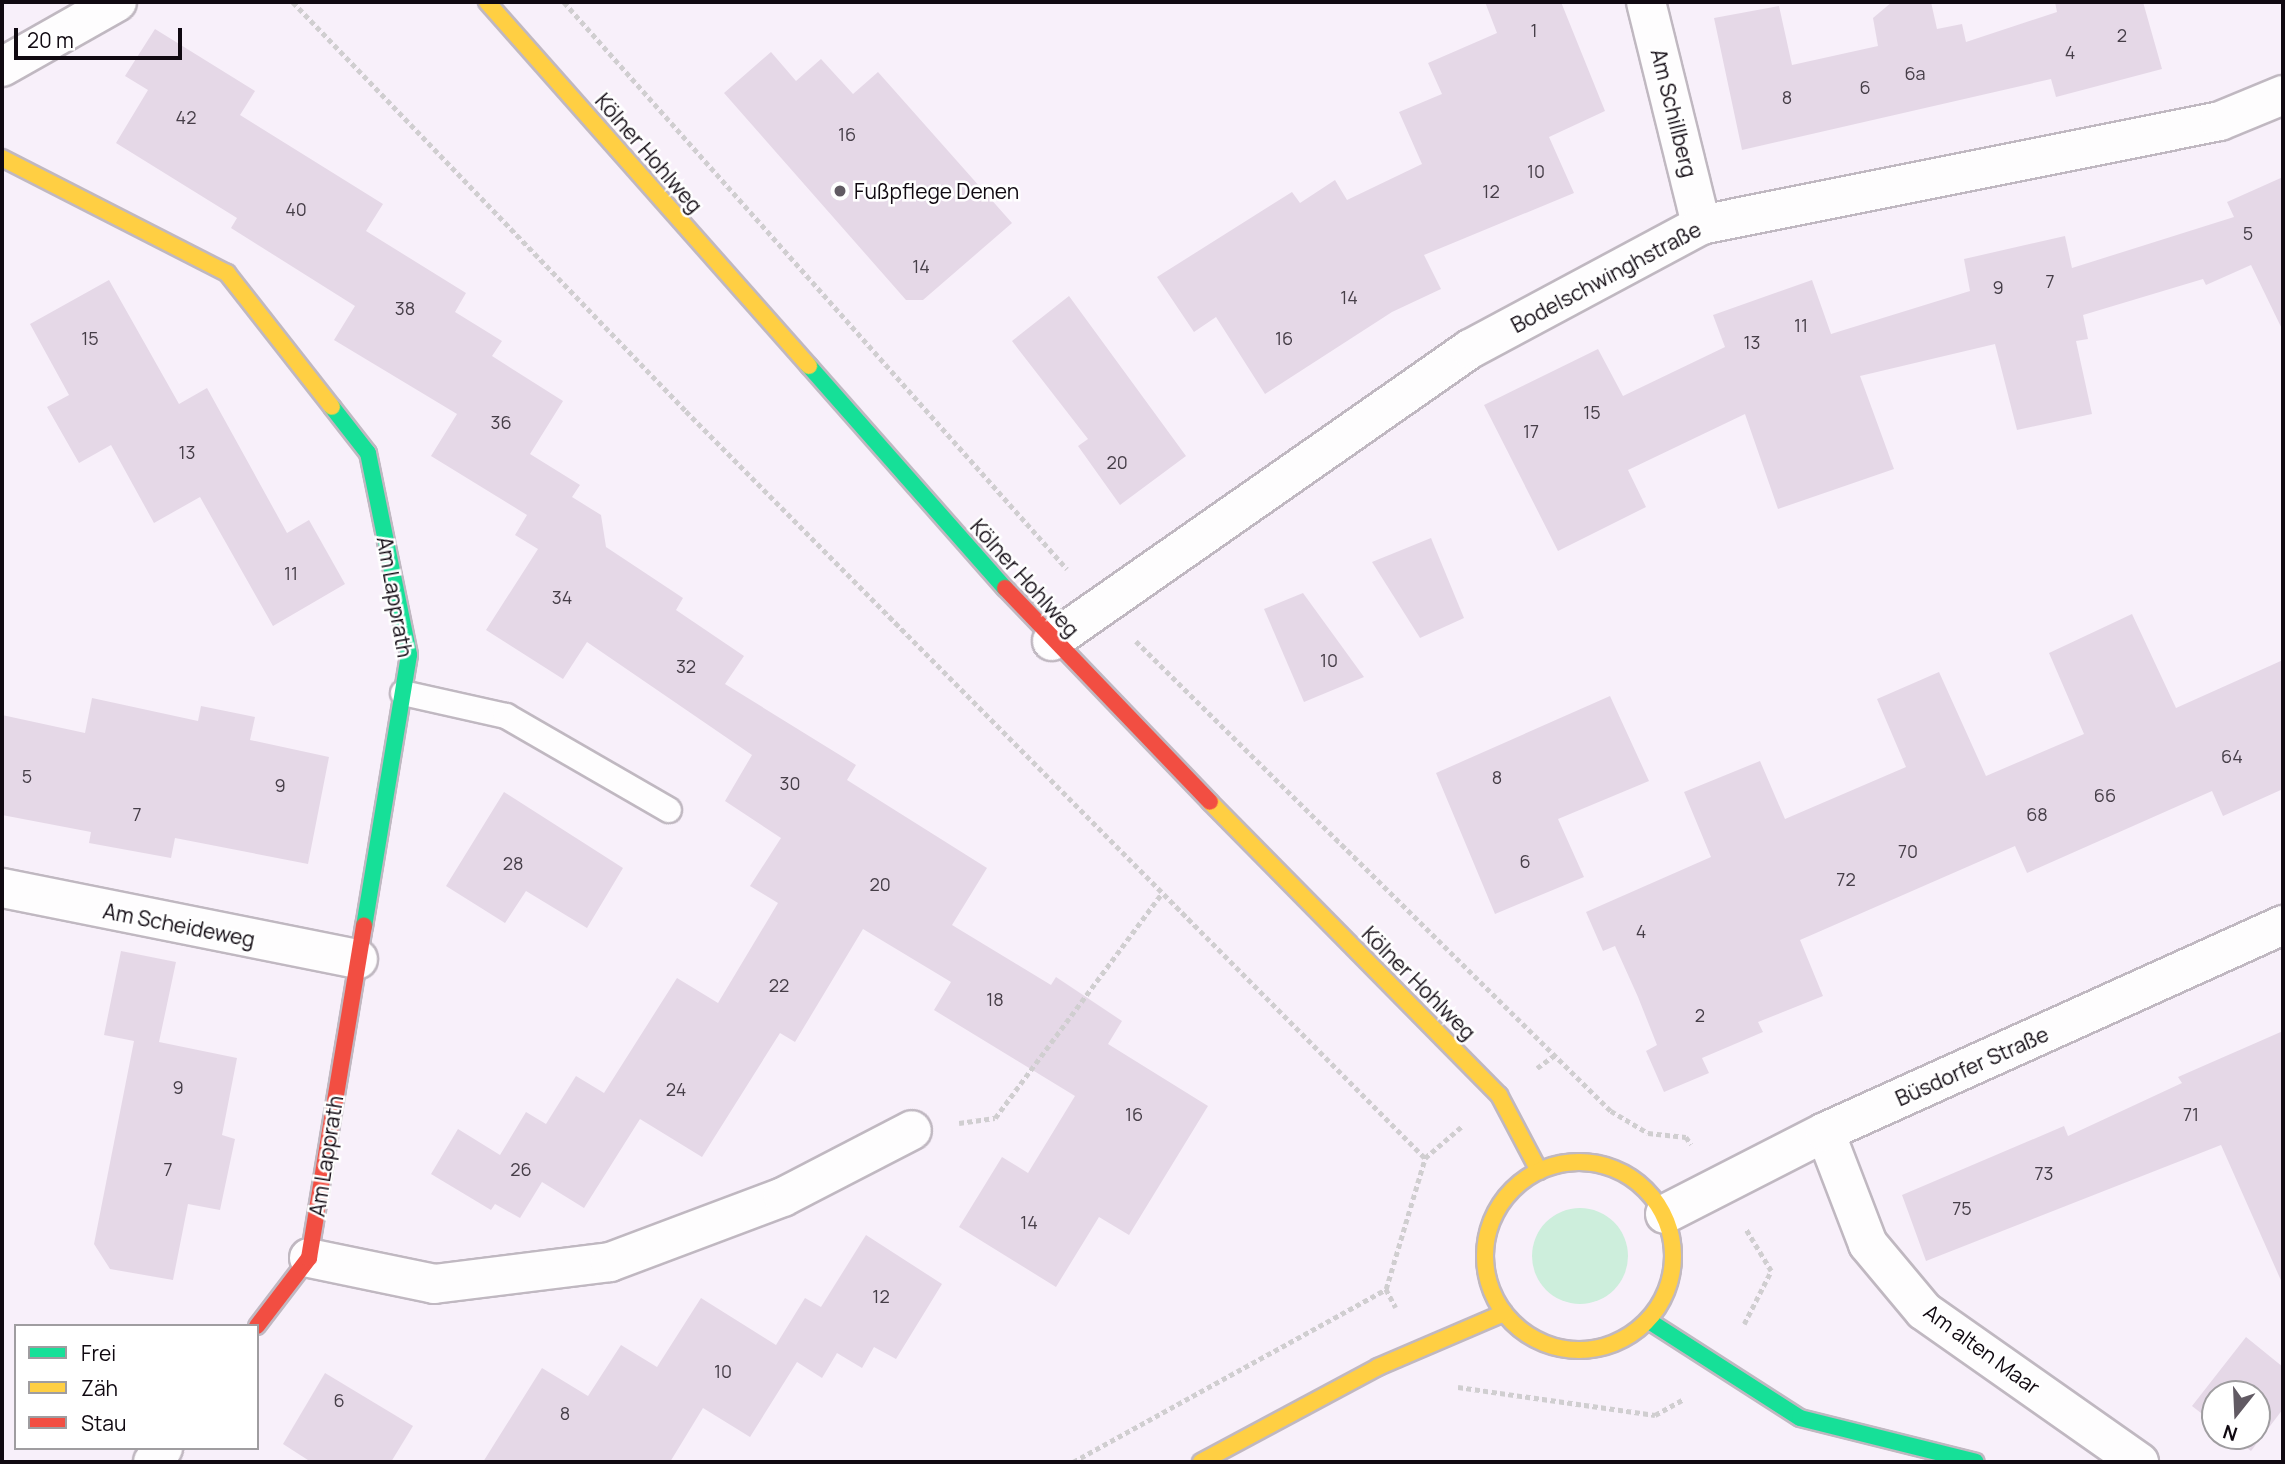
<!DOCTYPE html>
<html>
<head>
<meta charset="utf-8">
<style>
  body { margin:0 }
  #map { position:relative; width:2285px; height:1464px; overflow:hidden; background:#f8f0fa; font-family:Manrope,sans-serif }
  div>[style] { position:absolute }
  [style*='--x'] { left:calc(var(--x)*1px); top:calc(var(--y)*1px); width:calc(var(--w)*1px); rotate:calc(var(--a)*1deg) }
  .green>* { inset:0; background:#cdeedc }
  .round { border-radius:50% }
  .building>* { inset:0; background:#e5d8e7 }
  .path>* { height:4.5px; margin-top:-2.25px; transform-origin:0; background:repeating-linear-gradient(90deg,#d0ced0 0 5px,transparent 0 8.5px) }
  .roads { filter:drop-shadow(2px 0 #c0b8c1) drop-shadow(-2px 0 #c0b8c1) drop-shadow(0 2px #c0b8c1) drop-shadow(0 -2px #c0b8c1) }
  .lane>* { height:24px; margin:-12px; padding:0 12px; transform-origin:12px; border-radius:12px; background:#fefdfe }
  .street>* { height:38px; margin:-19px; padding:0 19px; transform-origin:19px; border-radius:19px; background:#fefdfe }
  .fast>* { height:16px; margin:-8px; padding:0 8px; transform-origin:8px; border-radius:8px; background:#16e098 }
  .slow>* { height:16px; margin:-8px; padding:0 8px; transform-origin:8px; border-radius:8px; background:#ffcf43 }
  .slow>.ring { margin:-8px; padding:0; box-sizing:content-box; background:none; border:16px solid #ffcf43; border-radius:50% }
  .jam>* { height:16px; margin:-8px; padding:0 8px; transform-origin:8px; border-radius:8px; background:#f24e42 }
  .dots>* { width:19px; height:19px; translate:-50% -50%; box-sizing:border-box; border:4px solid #fff; border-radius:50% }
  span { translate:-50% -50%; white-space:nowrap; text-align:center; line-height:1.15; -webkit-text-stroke:5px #fff; paint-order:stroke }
  .number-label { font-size:18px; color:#463e48 }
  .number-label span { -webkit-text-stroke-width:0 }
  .street-label { font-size:21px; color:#100911 }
  .poi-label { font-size:21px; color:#100911 }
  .left { translate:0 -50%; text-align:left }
  .frame { position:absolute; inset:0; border:4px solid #100911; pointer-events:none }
  .legend { position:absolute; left:14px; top:1324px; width:245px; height:126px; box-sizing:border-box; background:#fff; border:2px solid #9f9da0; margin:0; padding:9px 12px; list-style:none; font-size:21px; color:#100911 }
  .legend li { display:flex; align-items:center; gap:14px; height:35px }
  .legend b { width:35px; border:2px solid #9f9da0 }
  .north { position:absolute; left:2201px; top:1380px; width:70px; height:70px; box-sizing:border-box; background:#fff; border:2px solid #9f9da0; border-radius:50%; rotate:198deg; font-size:19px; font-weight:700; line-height:28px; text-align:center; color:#100911 }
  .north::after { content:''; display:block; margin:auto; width:24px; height:32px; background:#615a63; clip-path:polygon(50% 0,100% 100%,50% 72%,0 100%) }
  .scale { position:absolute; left:14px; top:28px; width:168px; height:32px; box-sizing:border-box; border:4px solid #100911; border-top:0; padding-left:9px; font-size:21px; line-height:24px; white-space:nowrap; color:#100911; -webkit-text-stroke:5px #fff; paint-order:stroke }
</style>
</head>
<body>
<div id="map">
  <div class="green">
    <i class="round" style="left:1532px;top:1208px;width:96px;height:96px"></i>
  </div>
  <div class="building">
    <i style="clip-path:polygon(1485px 2px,1561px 2px,1605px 111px,1549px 137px,1574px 193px,1424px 255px,1441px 289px,1392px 312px,1265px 394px,1216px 317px,1194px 332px,1157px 277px,1292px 192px,1300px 203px,1335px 180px,1347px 200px,1422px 164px,1399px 112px,1442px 94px,1428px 63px,1497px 33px)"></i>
    <i style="clip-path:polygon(1892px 2px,1931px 2px,1937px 29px,1962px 24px,1966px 42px,2057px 12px,2055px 2px,2143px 2px,2162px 69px,2056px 97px,2051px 79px,1742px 150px,1714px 18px,1779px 6px,1792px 65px,1878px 46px,1873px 18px)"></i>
    <i style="clip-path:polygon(155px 29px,255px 91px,240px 115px,383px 204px,366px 231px,466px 293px,455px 312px,502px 341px,492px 356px,563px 401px,530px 454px,580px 485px,572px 497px,601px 515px,606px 547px,683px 598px,676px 610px,744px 656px,725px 684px,856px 765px,847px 780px,987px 868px,952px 925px,1051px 985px,1056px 977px,1122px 1021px,1108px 1044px,1208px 1106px,1129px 1235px,1099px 1217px,1056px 1287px,959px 1227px,1002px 1157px,1028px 1173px,1075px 1096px,934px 1010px,951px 982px,863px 929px,795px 1042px,780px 1033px,702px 1157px,640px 1119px,584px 1208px,542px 1182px,520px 1218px,495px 1204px,491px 1210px,431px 1174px,458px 1129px,500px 1155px,526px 1112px,546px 1124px,576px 1076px,604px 1093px,677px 978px,718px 1003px,778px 903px,750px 886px,781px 838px,725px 801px,752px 755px,587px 642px,563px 679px,486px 630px,538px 549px,515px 535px,527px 515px,431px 456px,457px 414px,334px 340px,355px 306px,231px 228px,237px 218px,116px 143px,148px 90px,125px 76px)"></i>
    <i style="clip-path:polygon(771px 52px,796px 81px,821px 59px,853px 94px,878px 72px,1012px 223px,923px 300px,906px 300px,724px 93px)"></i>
    <i style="clip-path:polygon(2283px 177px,2283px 331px,2251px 265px,2206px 285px,2203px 279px,2083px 315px,2088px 339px,2076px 341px,2092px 414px,2017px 430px,1995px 344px,1860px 376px,1894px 469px,1778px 509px,1745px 414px,1628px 470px,1646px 507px,1558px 551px,1484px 405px,1598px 349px,1623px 396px,1725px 347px,1713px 315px,1812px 280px,1831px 334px,1970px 291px,1964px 259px,2065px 236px,2072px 268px,2234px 217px,2227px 202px)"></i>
    <i style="clip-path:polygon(109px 280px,179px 404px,207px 388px,287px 533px,309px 520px,345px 584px,273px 626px,200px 497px,154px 523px,111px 445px,79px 463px,47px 407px,69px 395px,30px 324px)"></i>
    <i style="clip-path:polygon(1069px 296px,1186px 456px,1120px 505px,1078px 446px,1088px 439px,1012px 341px)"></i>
    <i style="clip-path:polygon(1431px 538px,1464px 618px,1420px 638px,1372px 562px)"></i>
    <i style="clip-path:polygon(1303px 593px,1364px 677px,1304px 702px,1264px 609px)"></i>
    <i style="clip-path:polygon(2132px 614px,2176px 708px,2283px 660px,2283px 789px,2223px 816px,2212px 791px,2027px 873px,2015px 846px,1800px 940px,1823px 996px,1758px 1022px,1763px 1032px,1702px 1058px,1709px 1073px,1664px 1092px,1646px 1051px,1657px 1045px,1638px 997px,1615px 946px,1603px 951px,1586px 912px,1711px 857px,1684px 792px,1760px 761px,1785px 819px,1906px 767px,1877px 699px,1939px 672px,1986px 776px,2084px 734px,2049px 653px)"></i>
    <i style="clip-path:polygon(1610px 696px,1649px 781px,1558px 819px,1584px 877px,1495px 914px,1436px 773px)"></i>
    <i style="clip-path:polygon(92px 698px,198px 721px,201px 706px,255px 717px,250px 740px,329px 757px,308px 864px,175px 838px,171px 858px,89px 843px,91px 832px,2px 815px,2px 715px,85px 733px)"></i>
    <i style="clip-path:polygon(504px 792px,623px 868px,587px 928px,526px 891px,505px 923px,446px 886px)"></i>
    <i style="clip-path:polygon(121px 951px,176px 962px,159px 1042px,237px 1058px,222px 1135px,235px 1139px,220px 1210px,188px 1204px,173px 1280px,110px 1269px,94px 1244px,134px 1041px,104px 1035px)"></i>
    <i style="clip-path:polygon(2283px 1031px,2283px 1285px,2221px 1145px,1926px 1261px,1902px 1195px,2064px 1126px,2068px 1136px,2182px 1083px,2178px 1077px)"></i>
    <i style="clip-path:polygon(866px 1235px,942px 1284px,896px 1359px,874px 1347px,862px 1368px,837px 1353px,822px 1378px,797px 1362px,750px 1437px,703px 1408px,670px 1462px,483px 1462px,542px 1368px,588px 1396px,621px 1345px,657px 1367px,701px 1298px,776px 1345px,805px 1298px,821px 1307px)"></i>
    <i style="clip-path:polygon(2246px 1337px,2283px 1367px,2283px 1409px,2251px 1451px,2231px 1436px,2257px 1436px,2257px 1394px,2215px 1394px,2215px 1424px,2192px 1406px)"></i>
    <i style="clip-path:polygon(325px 1373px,413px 1426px,391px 1462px,311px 1462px,283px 1444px)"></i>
  </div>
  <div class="path">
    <i style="--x:293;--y:2;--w:567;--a:46.14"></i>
    <i style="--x:686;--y:411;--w:1051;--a:45.31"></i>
    <i style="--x:564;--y:2;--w:758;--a:48.42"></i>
    <i style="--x:1136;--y:641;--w:668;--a:44.7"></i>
    <i style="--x:1611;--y:1111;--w:43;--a:30.7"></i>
    <i style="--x:1648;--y:1133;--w:38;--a:6"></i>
    <i style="--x:1686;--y:1137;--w:9;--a:54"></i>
    <i style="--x:1537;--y:1068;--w:24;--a:-36"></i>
    <i style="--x:959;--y:1123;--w:36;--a:-8"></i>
    <i style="--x:995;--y:1118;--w:280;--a:-53.4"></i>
    <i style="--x:1386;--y:1289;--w:21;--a:62"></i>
    <i style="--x:1744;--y:1324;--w:59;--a:-63"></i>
    <i style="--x:1771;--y:1271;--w:50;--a:-121.2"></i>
    <i style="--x:1458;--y:1387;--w:199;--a:8.1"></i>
    <i style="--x:1655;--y:1415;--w:33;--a:-29"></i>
    <i style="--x:1073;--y:1462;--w:358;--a:-28.9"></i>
    <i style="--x:1386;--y:1289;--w:137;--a:-73.4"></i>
    <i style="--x:1425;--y:1158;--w:48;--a:-40.7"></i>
  </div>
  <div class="roads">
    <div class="lane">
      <i style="--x:403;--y:693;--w:106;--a:12.6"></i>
      <i style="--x:506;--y:716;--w:188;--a:30"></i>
    </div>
    <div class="street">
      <i style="--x:1646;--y:2;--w:230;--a:76.1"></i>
      <i style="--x:2;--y:67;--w:132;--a:-29.5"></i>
      <i style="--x:1052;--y:641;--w:510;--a:-34.94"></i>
      <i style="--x:1470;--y:349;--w:262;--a:-28.2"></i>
      <i style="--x:1701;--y:225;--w:529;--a:-11.33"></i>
      <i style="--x:2220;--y:121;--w:68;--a:-22.4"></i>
      <i style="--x:2;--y:888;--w:363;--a:11.3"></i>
      <i style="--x:1825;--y:1132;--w:120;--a:69"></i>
      <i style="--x:1868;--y:1244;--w:87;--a:50.1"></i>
      <i style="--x:1924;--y:1311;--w:263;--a:35.1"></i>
      <i style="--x:1665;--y:1214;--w:180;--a:-27.1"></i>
      <i style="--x:1825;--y:1132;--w:503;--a:-24.32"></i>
      <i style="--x:309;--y:1258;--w:128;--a:11.7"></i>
      <i style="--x:434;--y:1284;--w:177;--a:-7.1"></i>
      <i style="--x:610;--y:1262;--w:185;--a:-20.6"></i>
      <i style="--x:783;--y:1197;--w:145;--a:-27.4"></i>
      <i style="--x:153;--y:1462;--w:17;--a:-54"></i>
    </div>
    <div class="fast">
      <i style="--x:809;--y:366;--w:296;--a:48.6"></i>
      <i style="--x:332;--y:407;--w:58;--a:52"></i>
      <i style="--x:368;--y:453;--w:206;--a:78.5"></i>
      <i style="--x:409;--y:655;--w:275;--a:99.4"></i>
      <i style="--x:1649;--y:1321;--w:179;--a:32.7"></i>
      <i style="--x:1800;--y:1418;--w:181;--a:14"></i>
    </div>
    <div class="slow">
      <i style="--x:487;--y:2;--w:486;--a:48.5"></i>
      <i style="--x:2;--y:158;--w:253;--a:27.1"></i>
      <i style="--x:227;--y:273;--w:170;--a:51.9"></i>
      <i style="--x:1210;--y:802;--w:412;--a:45.4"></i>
      <i style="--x:1499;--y:1095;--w:86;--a:62.2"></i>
      <i class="ring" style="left:1485px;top:1162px;width:172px;height:172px"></i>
      <i style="--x:1201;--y:1462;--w:201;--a:-28.2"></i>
      <i style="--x:1378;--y:1367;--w:137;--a:-23.2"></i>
    </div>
    <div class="jam">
      <i style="--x:1005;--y:588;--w:296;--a:46.2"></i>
      <i style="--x:257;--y:1326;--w:86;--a:-52.6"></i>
      <i style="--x:309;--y:1258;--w:337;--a:-80.6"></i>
    </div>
  </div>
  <div class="dots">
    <i style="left:840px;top:191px;background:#615a63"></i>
  </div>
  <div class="number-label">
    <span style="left:1534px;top:30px">1</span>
    <span style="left:2122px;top:35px">2</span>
    <span style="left:2070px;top:52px">4</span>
    <span style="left:1915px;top:73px">6a</span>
    <span style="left:1865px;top:87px">6</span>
    <span style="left:1787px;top:97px">8</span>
    <span style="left:186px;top:117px">42</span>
    <span style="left:847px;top:134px">16</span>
    <span style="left:1536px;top:171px">10</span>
    <span style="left:1491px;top:191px">12</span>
    <span style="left:296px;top:209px">40</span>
    <span style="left:2248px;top:233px">5</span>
    <span style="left:921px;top:266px">14</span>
    <span style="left:2050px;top:281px">7</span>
    <span style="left:1998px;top:287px">9</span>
    <span style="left:1349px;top:297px">14</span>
    <span style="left:405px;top:308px">38</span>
    <span style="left:1801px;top:325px">11</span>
    <span style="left:90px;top:338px">15</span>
    <span style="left:1284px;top:338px">16</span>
    <span style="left:1752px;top:342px">13</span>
    <span style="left:1592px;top:412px">15</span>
    <span style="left:501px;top:422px">36</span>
    <span style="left:1531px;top:431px">17</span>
    <span style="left:187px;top:452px">13</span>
    <span style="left:1117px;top:462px">20</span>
    <span style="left:291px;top:573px">11</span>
    <span style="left:562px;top:597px">34</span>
    <span style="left:1329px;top:660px">10</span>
    <span style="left:686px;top:666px">32</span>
    <span style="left:2232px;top:756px">64</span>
    <span style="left:27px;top:776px">5</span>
    <span style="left:1497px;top:777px">8</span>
    <span style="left:790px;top:783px">30</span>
    <span style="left:280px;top:785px">9</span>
    <span style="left:2105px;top:795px">66</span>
    <span style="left:137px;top:814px">7</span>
    <span style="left:2037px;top:814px">68</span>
    <span style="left:1908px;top:851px">70</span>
    <span style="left:1525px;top:861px">6</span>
    <span style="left:513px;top:863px">28</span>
    <span style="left:1846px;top:879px">72</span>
    <span style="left:880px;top:884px">20</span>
    <span style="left:1641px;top:931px">4</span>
    <span style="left:779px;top:985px">22</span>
    <span style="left:995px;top:999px">18</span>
    <span style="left:1700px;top:1015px">2</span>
    <span style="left:178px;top:1087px">9</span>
    <span style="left:676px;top:1089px">24</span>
    <span style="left:1134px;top:1114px">16</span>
    <span style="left:2191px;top:1114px">71</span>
    <span style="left:168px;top:1169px">7</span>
    <span style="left:521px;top:1169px">26</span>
    <span style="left:2044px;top:1173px">73</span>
    <span style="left:1962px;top:1208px">75</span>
    <span style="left:1029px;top:1222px">14</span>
    <span style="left:881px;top:1296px">12</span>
    <span style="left:723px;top:1371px">10</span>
    <span style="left:339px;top:1400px">6</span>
    <span style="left:565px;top:1413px">8</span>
  </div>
  <div class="street-label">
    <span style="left:1674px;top:113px;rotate:76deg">Am Schillberg</span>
    <span style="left:649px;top:153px;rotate:49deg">Kölner Hohlweg</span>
    <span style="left:1606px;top:277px;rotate:-28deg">Bodelschwinghstraße</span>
    <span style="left:1025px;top:578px;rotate:48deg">Kölner Hohlweg</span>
    <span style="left:395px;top:597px;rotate:80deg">Am Lapprath</span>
    <span style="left:179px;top:925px;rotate:11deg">Am Scheideweg</span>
    <span style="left:1419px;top:983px;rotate:45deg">Kölner Hohlweg</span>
    <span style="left:1972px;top:1066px;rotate:-24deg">Büsdorfer Straße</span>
    <span style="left:326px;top:1156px;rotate:-81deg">Am Lapprath</span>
    <span style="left:1982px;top:1349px;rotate:36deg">Am alten Maar</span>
  </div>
  <div class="poi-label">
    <span class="left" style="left:854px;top:191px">Fußpflege Denen</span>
  </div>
  <div class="frame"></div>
  <ul class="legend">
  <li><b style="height:9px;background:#16e098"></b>Frei</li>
  <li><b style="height:9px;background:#ffcf43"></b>Zäh</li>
  <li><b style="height:9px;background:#f24e42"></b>Stau</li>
  </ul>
  <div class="north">N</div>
  <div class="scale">20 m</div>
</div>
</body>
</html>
